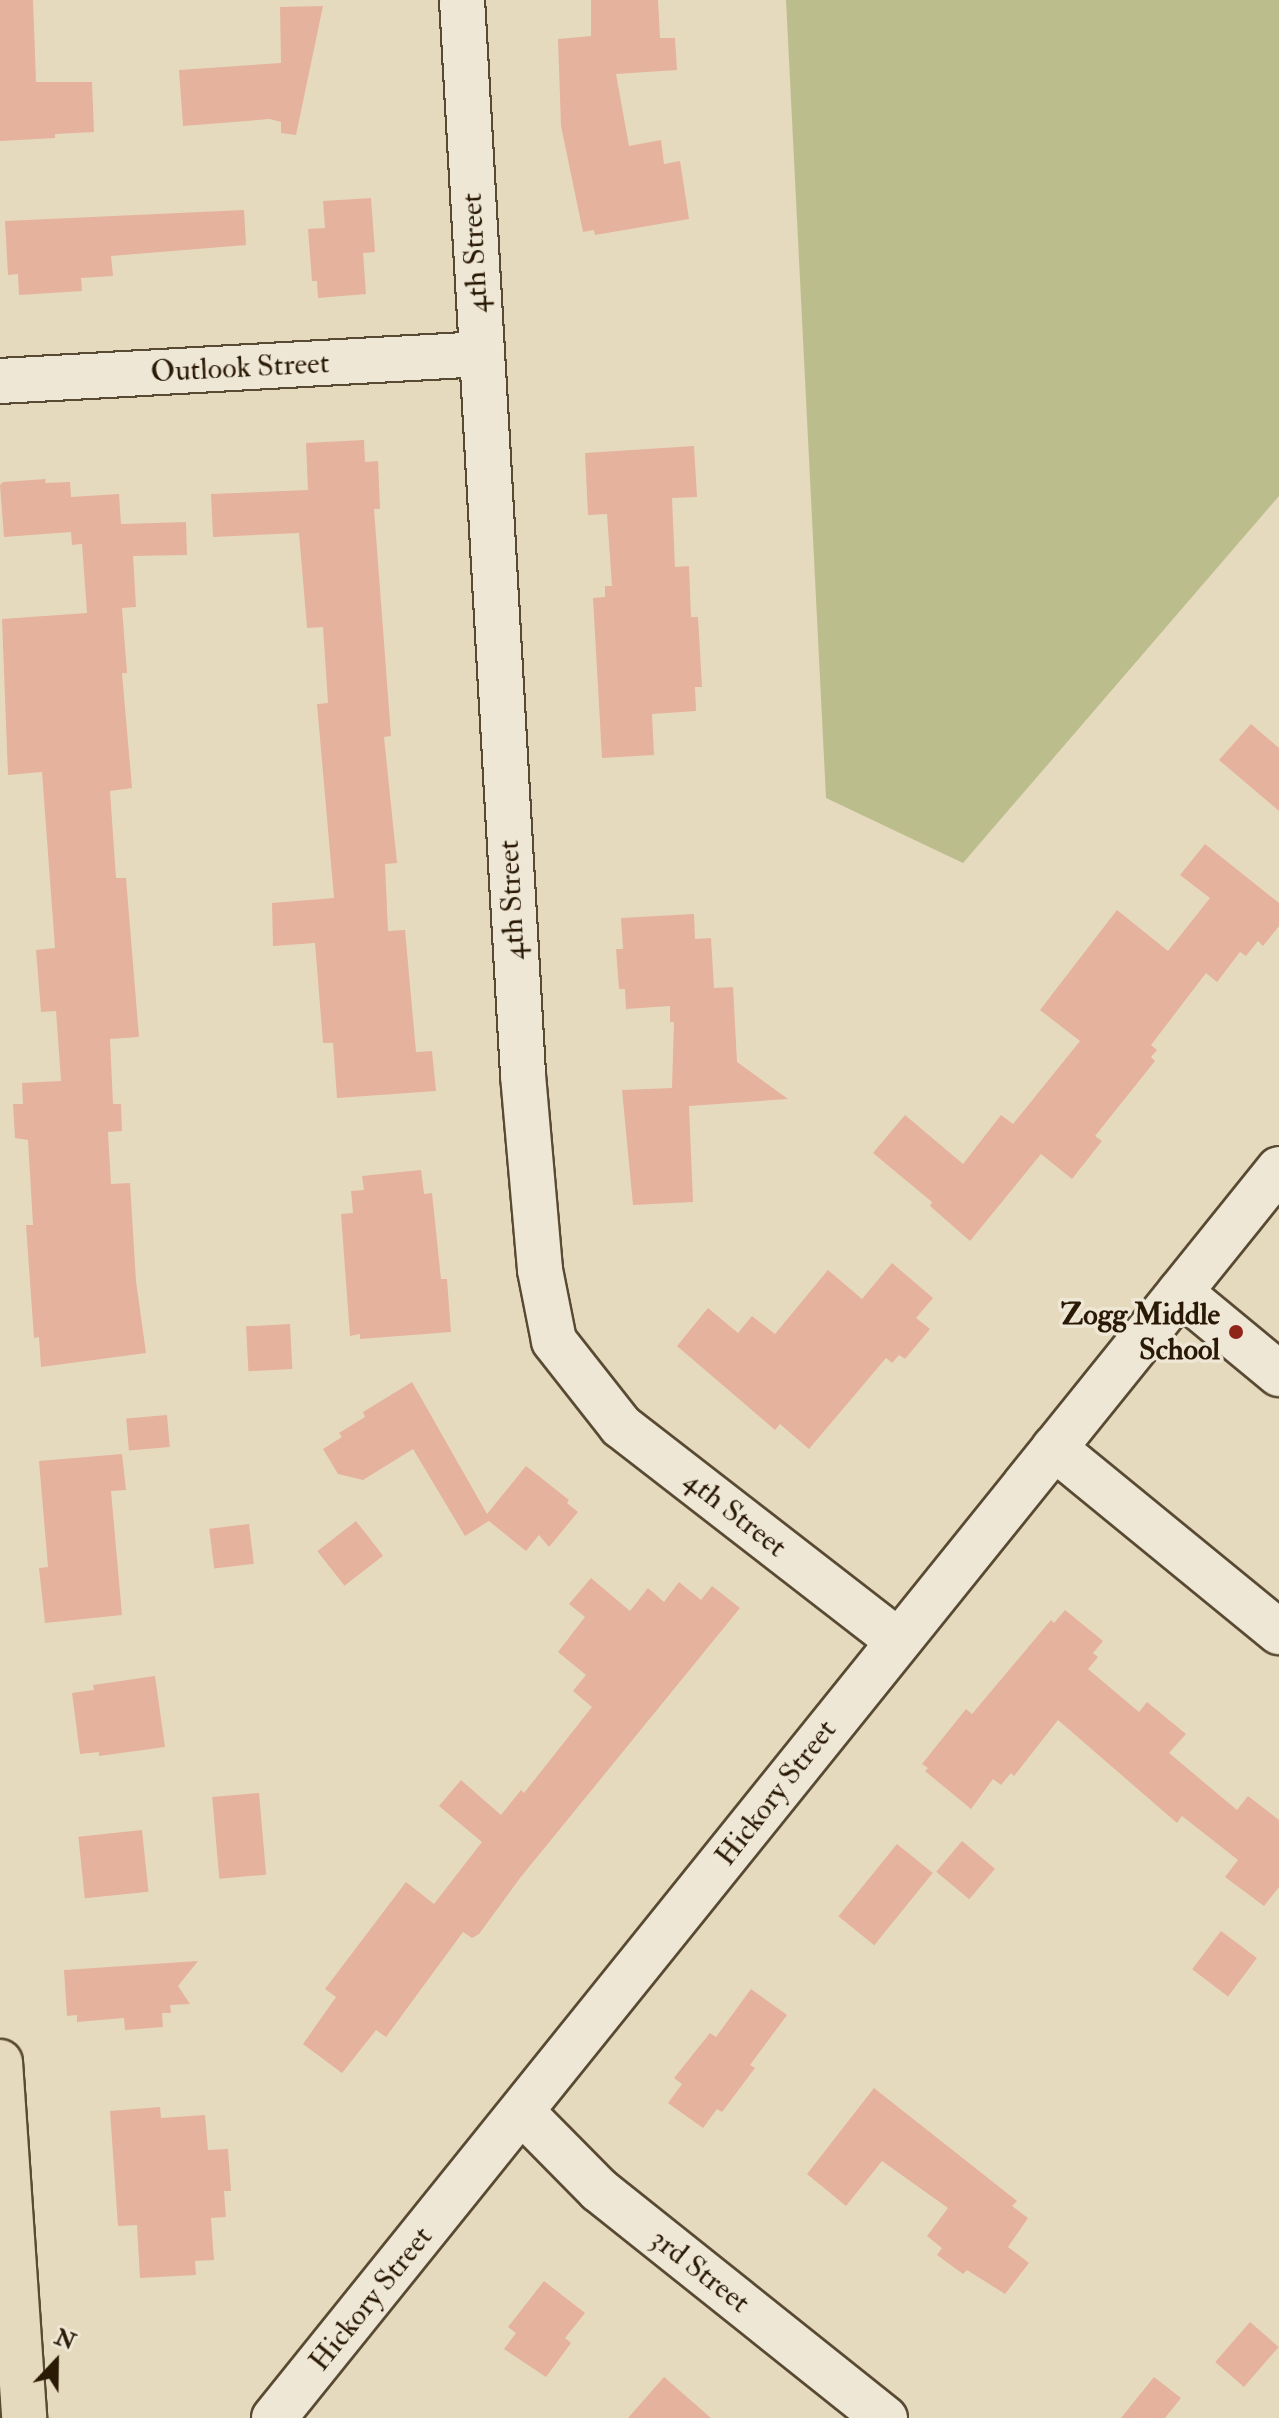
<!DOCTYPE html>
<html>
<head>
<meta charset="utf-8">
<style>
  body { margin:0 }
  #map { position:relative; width:1279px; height:2418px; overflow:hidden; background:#e6dabe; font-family:"IM FELL Double Pica",serif }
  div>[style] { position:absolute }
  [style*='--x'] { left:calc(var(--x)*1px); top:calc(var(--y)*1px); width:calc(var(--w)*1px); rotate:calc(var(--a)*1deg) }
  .green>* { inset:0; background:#bcbd8d }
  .building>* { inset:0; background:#e5b29e; transform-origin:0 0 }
  .roads { filter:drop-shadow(2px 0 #594a33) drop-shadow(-2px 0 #594a33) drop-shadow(0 2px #594a33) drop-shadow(0 -2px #594a33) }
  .minor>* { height:44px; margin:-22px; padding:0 22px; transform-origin:22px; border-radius:22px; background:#efe7d5 }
  .major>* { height:44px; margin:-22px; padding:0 22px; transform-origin:22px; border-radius:22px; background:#e6dabe }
  .dots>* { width:22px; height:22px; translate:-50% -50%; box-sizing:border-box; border:4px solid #efe7d5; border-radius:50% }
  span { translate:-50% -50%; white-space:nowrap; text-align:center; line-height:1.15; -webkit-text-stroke:7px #efe7d5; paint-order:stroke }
  .street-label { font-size:30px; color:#2a1a05 }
  .poi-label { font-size:30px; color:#2a1a05; font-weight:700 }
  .right { translate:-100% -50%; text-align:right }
  .north { position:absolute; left:16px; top:2322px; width:80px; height:80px; -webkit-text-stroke:6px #efe7d5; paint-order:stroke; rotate:22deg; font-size:22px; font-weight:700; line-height:32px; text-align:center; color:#2a1a05 }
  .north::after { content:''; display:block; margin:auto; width:28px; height:36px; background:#2a1a05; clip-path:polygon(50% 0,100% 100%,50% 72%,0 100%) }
</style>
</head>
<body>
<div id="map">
  <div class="green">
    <i style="clip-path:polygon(786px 0,1279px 0,1279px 496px,963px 863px,826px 798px)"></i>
  </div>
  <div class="building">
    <i style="clip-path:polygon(0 0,33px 0,36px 82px,92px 82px,94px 132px,55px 134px,55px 138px,0 141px)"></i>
    <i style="clip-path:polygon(591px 0,658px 0,660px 38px,675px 38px,677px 70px,616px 74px,629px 146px,661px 140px,664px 164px,680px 161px,689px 219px,595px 235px,594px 230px,583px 232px,561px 126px,558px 39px,591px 36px)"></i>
    <i style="clip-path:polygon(323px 6px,296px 135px,281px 133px,281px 122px,270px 119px,183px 126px,179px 70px,281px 63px,280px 7px)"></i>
    <i style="clip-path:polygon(371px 198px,375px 252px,363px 253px,366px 294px,318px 298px,317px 281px,312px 281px,308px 229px,325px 228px,323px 201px)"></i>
    <i style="clip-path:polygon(244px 210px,246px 245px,111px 256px,113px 276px,81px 278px,82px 291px,19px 295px,18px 274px,8px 275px,5px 221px)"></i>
    <i style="clip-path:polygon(364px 440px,365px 462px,378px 461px,380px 509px,374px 509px,391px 736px,384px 737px,397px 863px,385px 864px,388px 931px,405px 930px,416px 1052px,432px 1051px,436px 1091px,337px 1098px,333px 1043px,323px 1043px,315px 943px,273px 946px,272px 903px,334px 898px,317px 704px,328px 703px,323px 627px,307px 628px,299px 533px,213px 537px,211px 494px,308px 490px,306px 443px)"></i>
    <i style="clip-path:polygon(694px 446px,697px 497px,672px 498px,675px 567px,689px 566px,691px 617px,698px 617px,702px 687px,695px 687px,696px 711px,652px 714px,654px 755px,602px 758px,593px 598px,605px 597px,605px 586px,612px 586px,607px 514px,588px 515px,585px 453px)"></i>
    <i style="clip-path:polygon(46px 479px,45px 483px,70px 482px,71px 497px,119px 494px,121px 524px,186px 522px,187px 555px,133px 556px,136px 607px,122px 608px,127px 673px,122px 673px,132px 788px,110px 791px,116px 878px,126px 878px,139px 1037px,110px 1039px,113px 1104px,121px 1104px,122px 1131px,108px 1132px,111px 1184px,130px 1183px,136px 1281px,146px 1353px,41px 1367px,39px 1337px,34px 1338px,26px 1225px,33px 1225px,28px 1140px,15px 1138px,13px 1104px,23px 1104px,22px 1083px,61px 1081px,56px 1011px,41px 1012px,36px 950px,55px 948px,42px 772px,8px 775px,2px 619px,87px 613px,82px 544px,72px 545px,71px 532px,4px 537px,0 485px,3px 482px)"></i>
    <i style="clip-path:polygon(1251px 724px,1279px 748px,1279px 811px,1219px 760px)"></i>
    <i style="clip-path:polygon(1205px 844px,1279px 903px,1279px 926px,1263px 946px,1258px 941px,1246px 956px,1240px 952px,1217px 982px,1206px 973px,1151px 1045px,1157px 1050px,1151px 1057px,1155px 1061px,1095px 1136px,1102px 1141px,1072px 1179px,1041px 1154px,970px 1241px,930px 1206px,932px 1202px,873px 1153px,905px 1115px,963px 1164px,1001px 1115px,1013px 1124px,1080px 1041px,1040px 1010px,1117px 910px,1168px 951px,1210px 898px,1180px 875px)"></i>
    <i style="clip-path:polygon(694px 914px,695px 939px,711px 938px,714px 988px,733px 987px,737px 1062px,788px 1099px,689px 1106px,693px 1202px,633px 1205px,622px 1090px,672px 1088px,674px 1022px,670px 1022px,670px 1006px,626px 1009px,625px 989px,619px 989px,616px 949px,623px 949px,621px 918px)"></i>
    <i style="clip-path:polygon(421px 1170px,424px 1194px,432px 1193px,441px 1279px,447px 1279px,451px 1332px,360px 1339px,360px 1334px,350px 1336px,341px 1214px,353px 1213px,351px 1191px,364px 1190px,362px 1176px)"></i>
    <i style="clip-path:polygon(892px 1263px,933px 1298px,916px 1318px,930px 1329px,905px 1359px,899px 1355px,892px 1363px,886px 1358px,809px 1449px,780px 1424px,775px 1430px,677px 1346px,708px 1308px,738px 1333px,752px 1316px,775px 1334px,828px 1270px,862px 1299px)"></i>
    <i style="left:290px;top:1324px;width:45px;height:44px;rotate:87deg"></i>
    <i style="clip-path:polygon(412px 1382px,487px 1514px,526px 1466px,569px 1500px,567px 1503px,578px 1512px,549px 1547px,539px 1535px,526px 1551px,489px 1521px,465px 1536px,413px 1449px,363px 1480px,338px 1474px,323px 1449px,342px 1437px,339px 1433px,365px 1417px,363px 1412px)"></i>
    <i style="left:167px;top:1415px;width:32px;height:41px;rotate:85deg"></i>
    <i style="clip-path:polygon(122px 1454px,126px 1490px,111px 1491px,122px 1615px,45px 1623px,39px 1568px,48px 1567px,39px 1461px)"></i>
    <i style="left:356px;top:1521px;width:44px;height:49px;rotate:52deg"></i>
    <i style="left:249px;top:1524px;width:40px;height:40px;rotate:83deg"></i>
    <i style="clip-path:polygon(591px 1578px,630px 1611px,648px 1588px,664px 1602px,679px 1582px,701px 1600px,712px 1586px,740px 1608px,520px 1878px,479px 1934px,472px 1938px,463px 1932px,386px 2037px,376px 2030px,342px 2073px,303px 2044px,336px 1997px,325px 1989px,406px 1882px,434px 1904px,482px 1842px,439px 1806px,461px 1780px,501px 1815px,521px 1790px,524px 1793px,592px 1707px,573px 1691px,586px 1675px,558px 1652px,585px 1617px,569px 1604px)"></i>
    <i style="clip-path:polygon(1065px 1610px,1103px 1641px,1093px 1653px,1098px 1657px,1088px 1669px,1139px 1712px,1147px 1702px,1186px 1734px,1169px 1753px,1237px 1810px,1248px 1796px,1279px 1820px,1279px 1887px,1264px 1906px,1225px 1877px,1238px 1860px,1182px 1816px,1177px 1823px,1058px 1720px,1014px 1776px,1011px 1773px,1001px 1785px,993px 1779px,971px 1809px,925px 1771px,928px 1768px,922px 1764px,966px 1709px,972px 1714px,1051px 1620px,1054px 1623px)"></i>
    <i style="clip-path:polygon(155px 1676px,165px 1747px,99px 1756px,99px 1752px,80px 1754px,72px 1693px,94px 1690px,93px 1685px)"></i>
    <i style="left:259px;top:1793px;width:82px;height:47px;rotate:85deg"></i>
    <i style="left:142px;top:1830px;width:62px;height:64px;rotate:84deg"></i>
    <i style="left:962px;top:1841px;width:43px;height:40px;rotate:40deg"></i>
    <i style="left:897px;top:1844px;width:46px;height:93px;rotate:39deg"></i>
    <i style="left:1221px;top:1931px;width:45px;height:48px;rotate:37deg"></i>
    <i style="clip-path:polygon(198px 1961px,178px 1986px,190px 2004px,170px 2005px,171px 2013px,162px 2013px,163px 2027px,125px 2030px,124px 2018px,77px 2022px,77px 2015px,67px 2016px,64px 1970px)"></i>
    <i style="clip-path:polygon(751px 1989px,787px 2015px,750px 2065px,755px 2068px,722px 2112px,717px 2109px,703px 2128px,668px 2103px,682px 2084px,674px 2078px,710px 2033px,716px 2037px)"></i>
    <i style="clip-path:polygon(874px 2088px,1017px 2201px,1012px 2206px,1028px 2218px,1008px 2247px,1029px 2263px,1005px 2294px,967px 2270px,963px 2274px,937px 2255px,942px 2248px,927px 2236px,948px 2208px,882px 2161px,846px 2206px,807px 2174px)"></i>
    <i style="clip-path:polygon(160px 2107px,161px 2118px,205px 2115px,208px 2150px,228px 2149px,231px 2191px,224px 2191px,226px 2217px,211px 2218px,214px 2260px,195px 2261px,196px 2275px,140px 2278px,137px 2225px,118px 2226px,110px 2111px)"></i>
    <i style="clip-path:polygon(544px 2281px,585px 2313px,565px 2338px,571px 2343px,546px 2377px,504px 2349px,516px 2333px,508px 2327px)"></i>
    <i style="left:1250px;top:2322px;width:38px;height:53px;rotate:41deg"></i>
    <i style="clip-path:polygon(664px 2377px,711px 2418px,628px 2418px)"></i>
    <i style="clip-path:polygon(1154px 2377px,1181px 2398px,1165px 2418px,1121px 2418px)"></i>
  </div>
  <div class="roads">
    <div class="minor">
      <i style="--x:462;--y:0;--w:1077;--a:86.75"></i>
      <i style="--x:523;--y:1075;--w:196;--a:85"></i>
      <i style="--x:540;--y:1270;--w:72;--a:78.8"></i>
      <i style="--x:554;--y:1341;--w:108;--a:51.8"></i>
      <i style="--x:621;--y:1426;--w:349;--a:37.8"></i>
      <i style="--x:0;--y:381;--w:481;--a:-3.2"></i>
      <i style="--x:1180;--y:1292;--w:129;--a:39.6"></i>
      <i style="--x:1054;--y:1448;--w:291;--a:39.3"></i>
      <i style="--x:523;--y:2113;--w:108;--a:45.4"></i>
      <i style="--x:599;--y:2190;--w:366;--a:38.6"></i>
      <i style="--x:274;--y:2418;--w:1603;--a:-51.18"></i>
    </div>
    <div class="major">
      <i style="--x:0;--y:2062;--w:357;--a:86.1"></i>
    </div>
  </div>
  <div class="dots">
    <i style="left:1236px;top:1332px;background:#8f2418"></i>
  </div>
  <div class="street-label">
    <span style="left:475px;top:253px;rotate:-93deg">4th Street</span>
    <span style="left:240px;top:368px;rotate:-3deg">Outlook Street</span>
    <span style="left:512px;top:900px;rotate:-93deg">4th Street</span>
    <span style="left:735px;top:1514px;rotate:38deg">4th Street</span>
    <span style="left:776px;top:1793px;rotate:-52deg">Hickory Street</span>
    <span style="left:700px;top:2271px;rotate:38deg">3rd Street</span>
    <span style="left:371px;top:2299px;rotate:-51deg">Hickory Street</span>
  </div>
  <div class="poi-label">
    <span class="right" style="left:1220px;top:1332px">Zogg Middle<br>School</span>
  </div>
  <div class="north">N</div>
</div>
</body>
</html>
